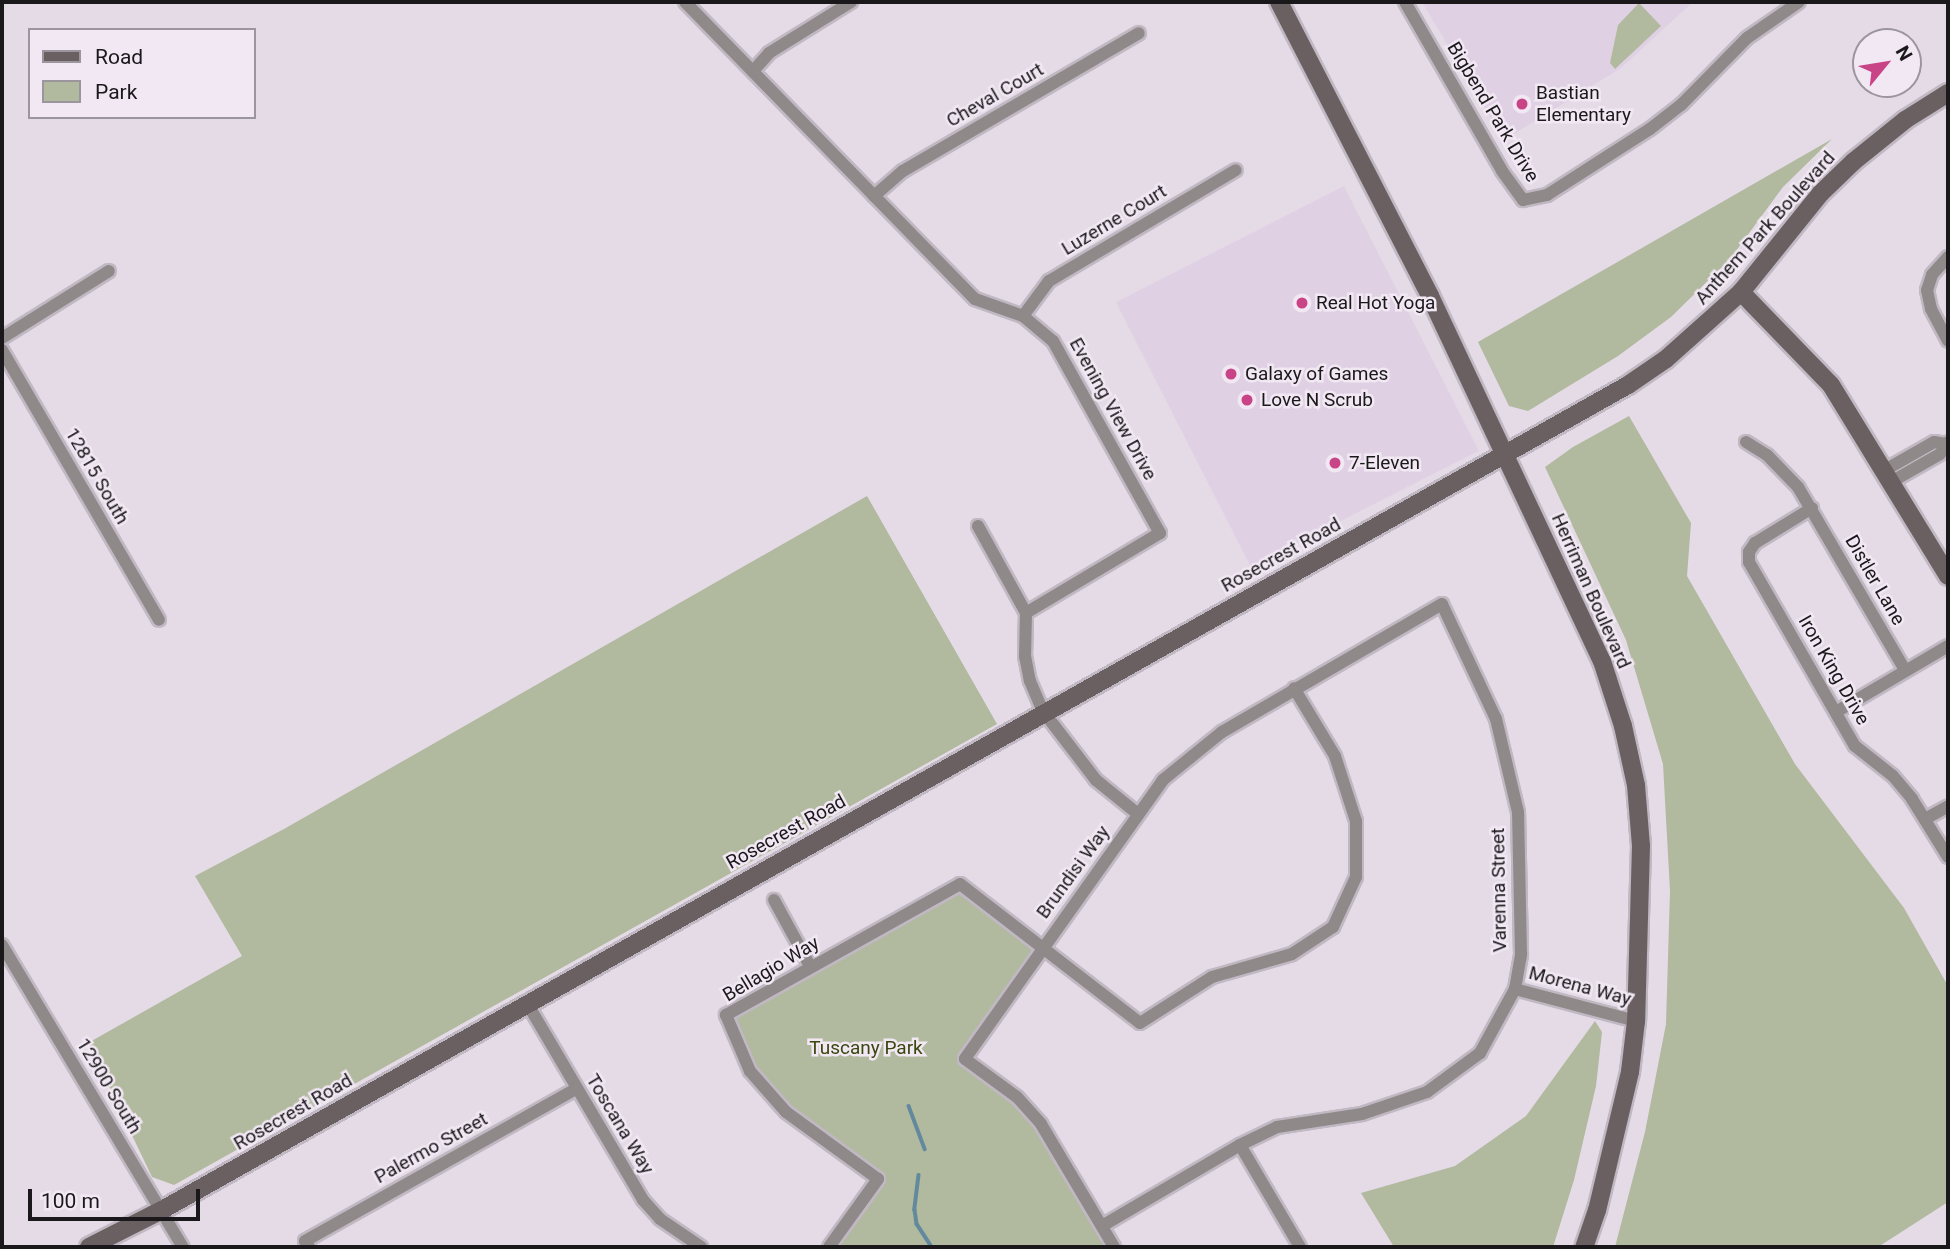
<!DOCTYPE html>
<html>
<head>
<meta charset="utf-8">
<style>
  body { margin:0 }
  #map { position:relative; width:1950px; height:1249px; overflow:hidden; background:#e4dbe6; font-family:Roboto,sans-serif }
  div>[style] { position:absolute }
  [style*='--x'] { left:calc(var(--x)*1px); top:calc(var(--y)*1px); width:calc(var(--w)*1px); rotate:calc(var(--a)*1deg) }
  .built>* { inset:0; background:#dfd1e3; transform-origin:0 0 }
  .green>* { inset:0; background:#b1b99f }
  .stream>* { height:3.5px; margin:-1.75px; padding:0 1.75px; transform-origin:1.75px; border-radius:1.75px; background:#638a9c }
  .roads { filter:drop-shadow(2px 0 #c0b8c2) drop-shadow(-2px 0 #c0b8c2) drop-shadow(0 2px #c0b8c2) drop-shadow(0 -2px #c0b8c2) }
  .street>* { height:12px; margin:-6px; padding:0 6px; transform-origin:6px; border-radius:6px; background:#8f8989 }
  .secondary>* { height:18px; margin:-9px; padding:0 9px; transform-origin:9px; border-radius:9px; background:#6a6061 }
  .dots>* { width:19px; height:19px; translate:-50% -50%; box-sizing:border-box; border:4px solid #f1e8f3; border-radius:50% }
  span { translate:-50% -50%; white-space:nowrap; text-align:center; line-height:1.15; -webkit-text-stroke:5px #f1e8f3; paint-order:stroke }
  .poi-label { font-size:19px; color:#1b181c }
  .left { translate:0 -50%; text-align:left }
  .street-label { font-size:19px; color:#1b181c }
  .park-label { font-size:19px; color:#39460c }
  .frame { position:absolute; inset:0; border:4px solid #1b181c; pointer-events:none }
  .legend { position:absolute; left:28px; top:28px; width:228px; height:91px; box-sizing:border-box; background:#f1e8f3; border:2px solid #9b959d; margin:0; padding:9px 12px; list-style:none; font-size:21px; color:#1b181c }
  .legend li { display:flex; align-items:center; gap:14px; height:35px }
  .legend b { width:35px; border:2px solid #9b959d }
  .north { position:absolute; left:1852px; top:28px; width:70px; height:70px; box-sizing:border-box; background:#f1e8f3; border:2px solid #9b959d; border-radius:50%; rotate:60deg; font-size:19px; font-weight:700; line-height:28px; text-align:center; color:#1b181c }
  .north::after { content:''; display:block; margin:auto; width:24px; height:32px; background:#c94486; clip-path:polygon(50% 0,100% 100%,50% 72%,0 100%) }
  .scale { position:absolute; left:28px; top:1189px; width:172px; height:32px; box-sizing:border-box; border:4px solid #1b181c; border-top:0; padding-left:9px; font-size:21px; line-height:24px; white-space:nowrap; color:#1b181c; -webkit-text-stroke:5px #f1e8f3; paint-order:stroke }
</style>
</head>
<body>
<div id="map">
  <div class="built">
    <i style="clip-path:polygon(1422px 2px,1693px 2px,1621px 68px,1504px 140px)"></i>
    <i style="left:1344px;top:186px;width:297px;height:256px;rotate:63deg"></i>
  </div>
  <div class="green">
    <i style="clip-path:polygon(1639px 3px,1661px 26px,1615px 69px,1610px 63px,1618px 25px)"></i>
    <i style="clip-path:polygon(1832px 139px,1783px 187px,1730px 259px,1671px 317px,1618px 356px,1528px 411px,1509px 406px,1478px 342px)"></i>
    <i style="clip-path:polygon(1629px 416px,1691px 523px,1687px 576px,1795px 764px,1904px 908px,1948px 986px,1948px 1202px,1878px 1247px,1615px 1247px,1645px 1132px,1666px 1024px,1670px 891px,1663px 764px,1626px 640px,1545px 467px,1573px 447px)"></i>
    <i style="clip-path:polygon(867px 496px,997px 724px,174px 1185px,152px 1177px,88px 1043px,242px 956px,195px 876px,284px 829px)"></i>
    <i style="clip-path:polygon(960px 884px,1041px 948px,966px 1059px,1017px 1097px,1114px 1247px,829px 1247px,878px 1179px,786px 1112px,750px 1071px,726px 1015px)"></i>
    <i style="clip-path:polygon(1595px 1021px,1602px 1032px,1596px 1086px,1574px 1180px,1553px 1247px,1394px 1247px,1361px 1193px,1455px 1166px,1526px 1116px)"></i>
  </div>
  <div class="stream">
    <i style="--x:909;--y:1106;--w:46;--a:69.6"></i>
    <i style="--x:919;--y:1175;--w:35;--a:97"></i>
    <i style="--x:915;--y:1210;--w:14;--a:82"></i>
    <i style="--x:917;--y:1224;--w:27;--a:57"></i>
  </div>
  <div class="roads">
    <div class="street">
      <i style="--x:685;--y:2;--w:415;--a:45.7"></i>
      <i style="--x:975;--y:299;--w:51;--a:19.5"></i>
      <i style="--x:1023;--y:316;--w:39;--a:40"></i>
      <i style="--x:1053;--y:341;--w:220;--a:60.9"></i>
      <i style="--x:1160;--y:533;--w:156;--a:149.2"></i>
      <i style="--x:1405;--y:2;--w:195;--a:60.1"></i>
      <i style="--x:1502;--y:171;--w:36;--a:54"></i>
      <i style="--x:1523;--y:200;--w:25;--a:-12"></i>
      <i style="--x:1547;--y:195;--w:122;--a:-32.7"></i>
      <i style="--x:1650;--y:129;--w:39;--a:-38"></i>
      <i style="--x:1681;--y:105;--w:94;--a:-45.4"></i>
      <i style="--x:1747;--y:38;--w:63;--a:-34.7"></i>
      <i style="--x:753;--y:71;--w:24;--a:-48"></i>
      <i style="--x:769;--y:53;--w:97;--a:-31.9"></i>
      <i style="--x:874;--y:196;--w:38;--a:-41"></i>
      <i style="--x:903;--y:171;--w:273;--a:-30.3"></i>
      <i style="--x:1948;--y:257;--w:24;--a:132"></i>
      <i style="--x:1932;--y:275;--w:16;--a:108"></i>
      <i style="--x:1927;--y:290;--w:19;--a:78"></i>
      <i style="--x:1931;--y:309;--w:36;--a:62"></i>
      <i style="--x:1023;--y:316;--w:44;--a:-53.4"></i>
      <i style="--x:1049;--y:281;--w:217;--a:-30.7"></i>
      <i style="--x:2;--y:338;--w:126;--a:-32.1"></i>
      <i style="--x:2;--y:350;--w:312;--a:59.8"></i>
      <i style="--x:1746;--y:442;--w:25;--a:32"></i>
      <i style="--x:1767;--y:455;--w:45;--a:45.9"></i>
      <i style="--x:1798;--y:487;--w:212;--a:59.7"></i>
      <i style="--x:1885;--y:470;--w:56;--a:-29.7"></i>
      <i style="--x:1934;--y:442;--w:12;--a:9"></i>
      <i style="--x:1891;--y:482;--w:56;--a:-29.7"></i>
      <i style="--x:1940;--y:454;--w:14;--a:-56"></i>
      <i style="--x:1812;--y:508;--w:67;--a:148.4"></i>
      <i style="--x:1755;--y:543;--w:11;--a:124"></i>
      <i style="--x:1749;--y:552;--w:10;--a:90"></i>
      <i style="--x:1749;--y:562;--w:212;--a:60.1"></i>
      <i style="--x:1855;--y:746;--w:48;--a:38.3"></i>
      <i style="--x:1893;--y:776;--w:30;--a:50"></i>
      <i style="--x:1912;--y:799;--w:68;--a:58.2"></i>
      <i style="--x:978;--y:526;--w:99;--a:61.1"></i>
      <i style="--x:1026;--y:613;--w:43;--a:91.3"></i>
      <i style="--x:1025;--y:656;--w:25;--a:79"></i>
      <i style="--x:1030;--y:681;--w:33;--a:67"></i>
      <i style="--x:1043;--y:711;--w:87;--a:52.5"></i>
      <i style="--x:1096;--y:780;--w:54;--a:39"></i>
      <i style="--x:1836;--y:712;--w:130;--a:-30.5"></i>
      <i style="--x:1925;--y:819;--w:26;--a:-29"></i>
      <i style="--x:774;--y:900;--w:75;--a:61.4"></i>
      <i style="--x:2;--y:945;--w:352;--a:59.1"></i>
      <i style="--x:1515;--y:989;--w:125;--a:14.8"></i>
      <i style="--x:527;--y:1003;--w:229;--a:59.5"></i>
      <i style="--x:643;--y:1200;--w:25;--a:48"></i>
      <i style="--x:660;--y:1219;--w:50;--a:34.3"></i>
      <i style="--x:1240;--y:1145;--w:118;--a:59.5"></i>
      <i style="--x:1102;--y:1226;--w:160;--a:-30.4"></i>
      <i style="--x:1240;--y:1145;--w:41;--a:-25.9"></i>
      <i style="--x:1277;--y:1127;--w:86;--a:-8.7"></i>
      <i style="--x:1362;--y:1114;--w:69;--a:-18.7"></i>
      <i style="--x:1427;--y:1092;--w:66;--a:-36.3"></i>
      <i style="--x:1480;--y:1053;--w:73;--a:-61.3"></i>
      <i style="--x:1515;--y:989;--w:36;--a:-80"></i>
      <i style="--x:1521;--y:954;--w:142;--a:-91.2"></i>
      <i style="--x:1518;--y:812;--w:96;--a:-103.3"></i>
      <i style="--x:1496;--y:719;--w:127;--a:-115.2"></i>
      <i style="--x:1442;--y:604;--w:255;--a:149.8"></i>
      <i style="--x:1222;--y:732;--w:76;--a:140.9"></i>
      <i style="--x:1163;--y:780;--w:342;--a:125.4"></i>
      <i style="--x:965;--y:1059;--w:64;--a:36.2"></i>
      <i style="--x:1017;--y:1097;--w:36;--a:48"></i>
      <i style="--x:1041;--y:1124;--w:143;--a:59.3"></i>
      <i style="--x:309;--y:1247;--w:7;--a:-124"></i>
      <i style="--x:305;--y:1241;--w:311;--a:-29.3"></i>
      <i style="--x:829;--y:1247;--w:84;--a:-54.2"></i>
      <i style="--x:878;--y:1179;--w:114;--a:-143.9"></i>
      <i style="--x:786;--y:1112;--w:55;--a:-131.3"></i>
      <i style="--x:750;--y:1071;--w:61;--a:-113.2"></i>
      <i style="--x:726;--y:1015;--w:268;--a:-29.2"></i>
      <i style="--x:960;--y:884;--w:227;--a:37.7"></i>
      <i style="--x:1140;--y:1023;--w:85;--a:-32.6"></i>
      <i style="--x:1212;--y:977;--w:83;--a:-16"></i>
      <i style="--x:1292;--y:954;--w:49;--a:-33.4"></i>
      <i style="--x:1333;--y:927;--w:55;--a:-65.3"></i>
      <i style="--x:1356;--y:877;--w:56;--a:-90"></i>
      <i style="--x:1356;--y:821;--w:68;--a:-107.9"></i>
      <i style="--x:1335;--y:756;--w:79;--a:-121.1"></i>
    </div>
    <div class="secondary">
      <i style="--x:1279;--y:2;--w:331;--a:62.8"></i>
      <i style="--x:1430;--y:296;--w:403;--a:64.8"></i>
      <i style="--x:1602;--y:661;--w:68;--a:72.1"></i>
      <i style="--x:1623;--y:726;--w:60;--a:77.6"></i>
      <i style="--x:1636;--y:785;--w:61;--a:85.3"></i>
      <i style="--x:1641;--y:846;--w:175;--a:91.6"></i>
      <i style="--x:1636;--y:1021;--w:51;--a:96.7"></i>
      <i style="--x:1630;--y:1072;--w:142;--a:103.4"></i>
      <i style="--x:1597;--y:1210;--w:39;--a:109"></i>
      <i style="--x:1741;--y:292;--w:129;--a:45.9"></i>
      <i style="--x:1831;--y:385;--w:224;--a:58.5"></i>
      <i style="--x:89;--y:1247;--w:82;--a:-26.9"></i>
      <i style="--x:162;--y:1210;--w:1682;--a:-29.37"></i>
      <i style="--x:1628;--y:385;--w:46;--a:-34.4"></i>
      <i style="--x:1666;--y:359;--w:101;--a:-41.8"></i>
      <i style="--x:1741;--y:292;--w:127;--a:-51.1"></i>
      <i style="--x:1821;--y:193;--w:45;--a:-44.1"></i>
      <i style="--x:1853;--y:162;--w:67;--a:-38.9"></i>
      <i style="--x:1905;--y:120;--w:51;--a:-32.1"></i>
    </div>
  </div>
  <div class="dots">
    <i style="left:1522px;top:104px;background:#c94486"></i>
    <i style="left:1302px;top:303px;background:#c94486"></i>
    <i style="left:1231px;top:374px;background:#c94486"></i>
    <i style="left:1247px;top:400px;background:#c94486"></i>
    <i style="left:1335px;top:463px;background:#c94486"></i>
  </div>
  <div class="poi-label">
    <span class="left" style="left:1536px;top:104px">Bastian<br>Elementary</span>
    <span class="left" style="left:1316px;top:303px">Real Hot Yoga</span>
    <span class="left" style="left:1245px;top:374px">Galaxy of Games</span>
    <span class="left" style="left:1261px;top:400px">Love N Scrub</span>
    <span class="left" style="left:1349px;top:463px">7-Eleven</span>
  </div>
  <div class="street-label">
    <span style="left:995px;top:95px;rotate:-30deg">Cheval Court</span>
    <span style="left:1493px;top:112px;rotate:59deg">Bigbend Park Drive</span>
    <span style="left:1114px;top:220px;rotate:-31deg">Luzerne Court</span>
    <span style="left:1765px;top:228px;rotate:-48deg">Anthem Park Boulevard</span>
    <span style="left:1113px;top:409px;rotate:61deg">Evening View Drive</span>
    <span style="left:97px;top:476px;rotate:60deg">12815 South</span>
    <span style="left:1281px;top:555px;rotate:-29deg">Rosecrest Road</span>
    <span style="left:1875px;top:580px;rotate:60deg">Distler Lane</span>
    <span style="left:1591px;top:591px;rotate:66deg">Herriman Boulevard</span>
    <span style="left:1834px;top:670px;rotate:60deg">Iron King Drive</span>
    <span style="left:786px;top:832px;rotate:-29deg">Rosecrest Road</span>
    <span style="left:1073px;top:872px;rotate:-54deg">Brundisi Way</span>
    <span style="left:1499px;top:890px;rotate:-91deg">Varenna Street</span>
    <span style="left:771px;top:969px;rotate:-31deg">Bellagio Way</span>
    <span style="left:1580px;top:986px;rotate:15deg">Morena Way</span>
    <span style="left:109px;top:1086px;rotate:59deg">12900 South</span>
    <span style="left:293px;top:1112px;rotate:-30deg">Rosecrest Road</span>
    <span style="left:620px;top:1124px;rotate:59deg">Toscana Way</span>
    <span style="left:431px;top:1148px;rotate:-29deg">Palermo Street</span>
  </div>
  <div class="park-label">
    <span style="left:866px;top:1048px">Tuscany Park</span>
  </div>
  <div class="frame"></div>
  <ul class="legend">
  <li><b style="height:9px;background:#6a6061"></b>Road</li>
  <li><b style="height:19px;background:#b1b99f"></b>Park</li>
  </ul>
  <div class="north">N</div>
  <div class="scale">100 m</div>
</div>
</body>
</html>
